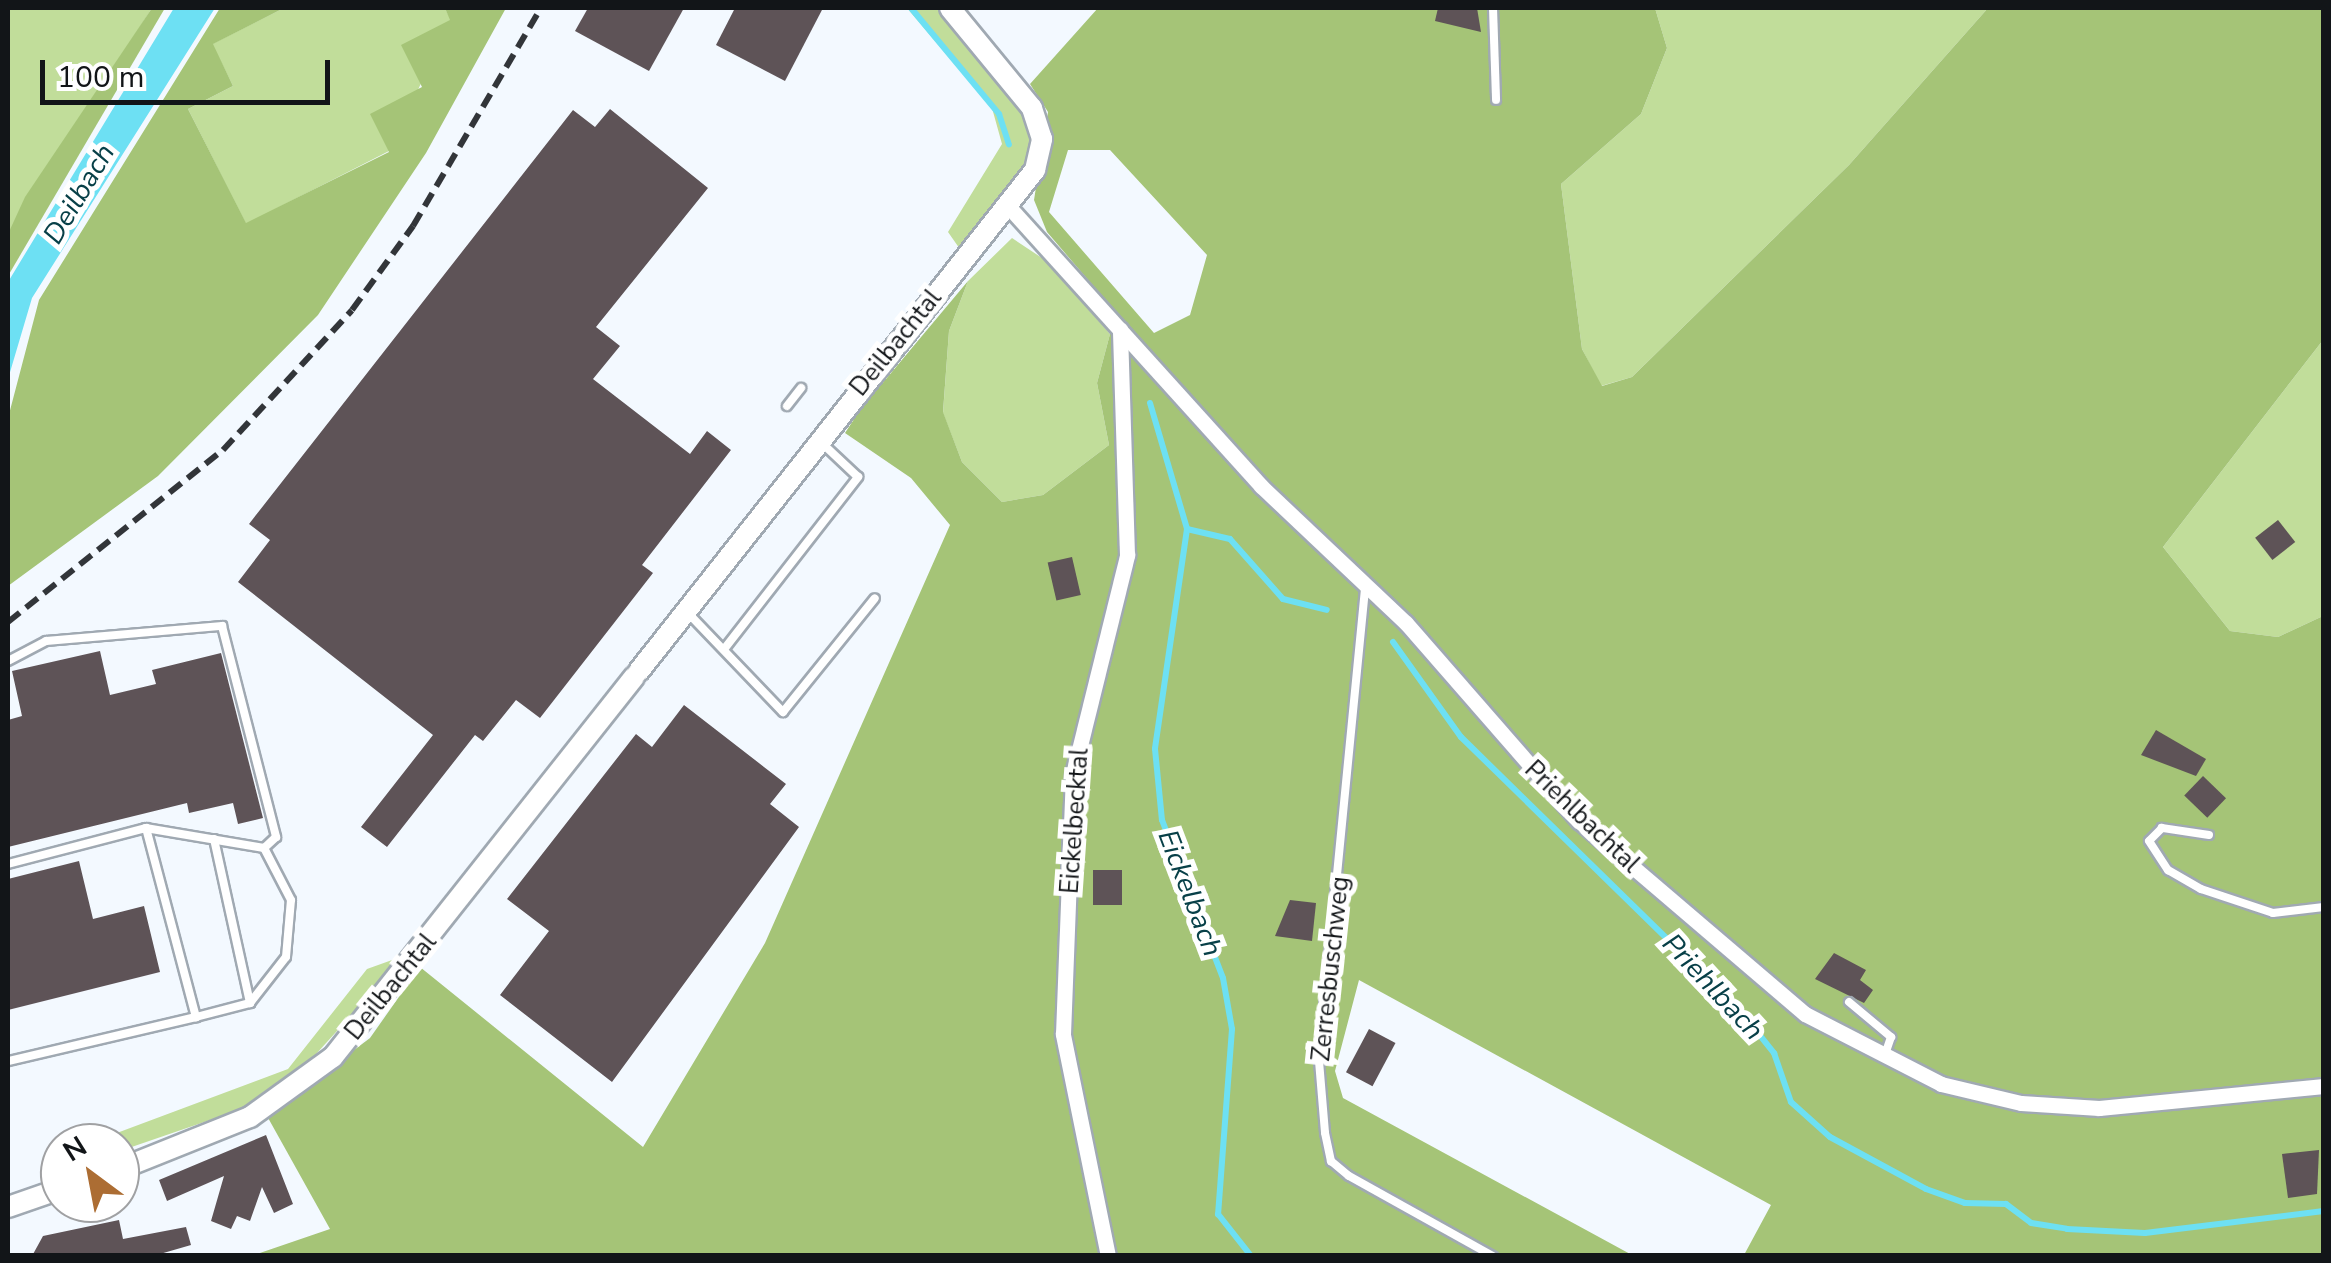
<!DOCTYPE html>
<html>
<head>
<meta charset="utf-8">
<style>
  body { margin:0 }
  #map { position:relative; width:2331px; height:1263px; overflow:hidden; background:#f3f9ff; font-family:"Nunito Sans",sans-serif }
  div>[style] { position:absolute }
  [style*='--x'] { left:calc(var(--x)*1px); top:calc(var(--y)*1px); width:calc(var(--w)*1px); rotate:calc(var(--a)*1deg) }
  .green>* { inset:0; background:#c1dd9a }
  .forest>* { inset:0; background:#a5c477 }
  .water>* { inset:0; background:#6de0f3 }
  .stream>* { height:6px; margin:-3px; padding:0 3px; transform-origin:3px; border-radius:3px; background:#6de0f3 }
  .building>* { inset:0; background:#5e5357; transform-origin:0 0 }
  .roads { filter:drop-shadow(2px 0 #a0a9b2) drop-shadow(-2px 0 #a0a9b2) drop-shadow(0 2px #a0a9b2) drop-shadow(0 -2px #a0a9b2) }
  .service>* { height:8px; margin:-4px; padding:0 4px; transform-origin:4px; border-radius:4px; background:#fff }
  .minor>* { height:15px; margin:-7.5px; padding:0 7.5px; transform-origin:7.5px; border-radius:7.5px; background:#fff }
  .tertiary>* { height:20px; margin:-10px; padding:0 10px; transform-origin:10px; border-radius:10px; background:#fff }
  .rail>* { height:6px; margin-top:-3px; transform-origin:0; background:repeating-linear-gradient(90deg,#323539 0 15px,transparent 0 23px) }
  span { translate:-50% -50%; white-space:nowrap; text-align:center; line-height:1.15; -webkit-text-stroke:10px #fff; paint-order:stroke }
  .street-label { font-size:25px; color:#121518 }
  .water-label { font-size:28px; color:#084048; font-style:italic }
  .frame { position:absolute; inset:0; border:10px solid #121518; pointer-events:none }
  .north { position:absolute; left:40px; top:1123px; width:100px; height:100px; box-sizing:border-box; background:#fff; border:2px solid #a0a1a3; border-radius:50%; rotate:328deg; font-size:28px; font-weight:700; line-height:40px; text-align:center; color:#121518 }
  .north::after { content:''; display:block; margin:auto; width:35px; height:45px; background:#ac6d33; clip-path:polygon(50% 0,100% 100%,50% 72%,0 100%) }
  .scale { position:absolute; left:40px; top:60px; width:290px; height:45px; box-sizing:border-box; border:5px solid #121518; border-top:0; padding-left:12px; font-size:30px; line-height:35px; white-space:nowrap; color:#121518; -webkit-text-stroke:8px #fff; paint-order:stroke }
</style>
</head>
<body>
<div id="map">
  <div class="green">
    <i style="clip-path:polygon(8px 8px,152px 8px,8px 234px)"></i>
    <i style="clip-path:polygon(284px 8px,445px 8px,451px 20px,389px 151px,246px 224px,188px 109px,233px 86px,212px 44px)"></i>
    <i style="clip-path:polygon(907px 8px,945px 8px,1035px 125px,1034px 165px,962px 252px,948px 232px,1002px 144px,992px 108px)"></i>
    <i style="clip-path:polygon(1655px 8px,1988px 8px,1849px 165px,1632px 377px,1601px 386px,1582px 349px,1561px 184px,1641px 114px,1667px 48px)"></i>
    <i style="clip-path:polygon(1012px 238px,1054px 266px,1110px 334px,1097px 383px,1109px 445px,1043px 495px,1002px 502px,962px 462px,943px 413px,949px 331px,968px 281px)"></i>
    <i style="clip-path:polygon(2323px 340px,2323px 616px,2278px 637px,2230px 631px,2163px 547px)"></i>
    <i style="clip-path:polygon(406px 955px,297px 1075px,245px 1108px,120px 1151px,120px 1143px,90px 1143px,288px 1069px,367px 969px)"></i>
  </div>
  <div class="forest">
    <i style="clip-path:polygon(152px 8px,165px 8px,8px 276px,8px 234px,25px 197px)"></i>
    <i style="clip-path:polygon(220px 8px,284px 8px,213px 44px,233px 86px,188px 109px,246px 223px,389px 152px,370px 114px,422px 87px,401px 45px,450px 20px,445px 8px,506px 8px,426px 153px,318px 315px,158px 476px,8px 586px,8px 418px,39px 300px)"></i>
    <i style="clip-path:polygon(evenodd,1098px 8px,1655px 8px,1667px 48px,1641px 114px,1561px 184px,1582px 349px,1602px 386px,1632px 377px,1849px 165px,1988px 8px,2323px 8px,2323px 340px,2163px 547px,2230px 631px,2278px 637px,2323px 616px,2323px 1255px,1744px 1255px,1771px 1205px,1359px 980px,1335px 1071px,1343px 1098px,1632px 1255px,251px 1256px,330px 1229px,267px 1116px,370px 1038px,420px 967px,643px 1147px,765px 943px,950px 525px,911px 478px,845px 433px,860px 410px,968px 281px,949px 331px,943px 412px,962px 462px,1002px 502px,1043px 495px,1109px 445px,1097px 383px,1110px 334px,1125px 323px,1047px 232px,1034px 200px,1048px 112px,1030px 84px,1098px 8px,1068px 150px,1110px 150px,1207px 255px,1190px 315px,1154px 333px,1049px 212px,1068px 150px)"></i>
  </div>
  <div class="water">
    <i style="clip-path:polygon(174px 8px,215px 8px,32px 298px,8px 379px,8px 282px)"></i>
  </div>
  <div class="stream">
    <i style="--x:911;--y:8;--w:138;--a:50.3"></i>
    <i style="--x:999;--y:114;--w:32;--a:72"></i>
    <i style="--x:1150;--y:403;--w:131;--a:73.6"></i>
    <i style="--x:1187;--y:529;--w:222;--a:98.3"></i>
    <i style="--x:1155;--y:749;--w:71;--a:84.4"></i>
    <i style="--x:1162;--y:820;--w:169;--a:68.9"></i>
    <i style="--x:1223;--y:978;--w:52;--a:80"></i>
    <i style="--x:1232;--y:1029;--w:186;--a:94.3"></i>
    <i style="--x:1218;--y:1214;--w:53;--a:51.8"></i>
    <i style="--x:1187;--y:529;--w:44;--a:13.1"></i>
    <i style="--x:1230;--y:539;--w:80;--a:48.5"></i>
    <i style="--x:1283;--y:599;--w:45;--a:14"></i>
    <i style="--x:1393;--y:642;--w:117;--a:54.4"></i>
    <i style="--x:1461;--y:737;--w:388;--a:44.4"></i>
    <i style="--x:1738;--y:1008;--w:58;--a:51.3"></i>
    <i style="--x:1774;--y:1053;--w:52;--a:70.9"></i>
    <i style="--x:1791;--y:1102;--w:52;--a:41.9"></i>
    <i style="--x:1830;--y:1137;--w:109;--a:28.4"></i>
    <i style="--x:1926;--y:1189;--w:41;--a:19.7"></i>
    <i style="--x:1965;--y:1203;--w:41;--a:1.4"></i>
    <i style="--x:2006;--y:1204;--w:31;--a:37"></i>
    <i style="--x:2031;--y:1223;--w:36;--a:9"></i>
    <i style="--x:2067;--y:1229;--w:78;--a:2.9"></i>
    <i style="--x:2145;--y:1233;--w:180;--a:-7"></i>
  </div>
  <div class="building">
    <i style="clip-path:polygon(588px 8px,684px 8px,649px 71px,575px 31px)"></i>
    <i style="clip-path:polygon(735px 8px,823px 8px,785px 81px,716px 45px)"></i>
    <i style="clip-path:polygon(1438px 8px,1477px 8px,1481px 32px,1435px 21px)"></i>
    <i style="clip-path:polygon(610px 109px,708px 188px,596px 327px,620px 346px,593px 379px,690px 454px,707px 431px,731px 450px,642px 565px,653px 573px,540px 718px,516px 700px,483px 741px,475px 735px,387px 847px,361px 827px,433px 735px,238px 582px,270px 540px,249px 524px,573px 110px,595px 127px)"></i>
    <i style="left:2278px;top:520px;width:28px;height:29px;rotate:52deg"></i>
    <i style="left:1072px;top:557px;width:39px;height:25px;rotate:77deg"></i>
    <i style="clip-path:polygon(100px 651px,110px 695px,156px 684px,152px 670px,221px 653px,263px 818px,238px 824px,233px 803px,189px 813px,187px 803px,8px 847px,8px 720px,22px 716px,12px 671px)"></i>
    <i style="clip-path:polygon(684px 705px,786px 784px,770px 804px,799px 827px,612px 1082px,500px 995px,549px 931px,507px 899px,636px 734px,652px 747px)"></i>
    <i style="clip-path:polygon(2156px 730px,2206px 759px,2196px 776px,2141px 755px)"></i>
    <i style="left:2203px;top:776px;width:32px;height:27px;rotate:44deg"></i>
    <i style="clip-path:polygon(79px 861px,93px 919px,144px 906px,160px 972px,8px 1010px,8px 879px)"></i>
    <i style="left:1093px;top:870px;width:29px;height:35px"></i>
    <i style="clip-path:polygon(1290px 900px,1316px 903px,1312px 941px,1275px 936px)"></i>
    <i style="clip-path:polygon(1834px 953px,1866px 970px,1860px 980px,1873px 990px,1864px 1003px,1815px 979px)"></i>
    <i style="left:1369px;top:1029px;width:30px;height:49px;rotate:28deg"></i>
    <i style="clip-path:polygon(266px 1135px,293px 1204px,274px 1213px,262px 1187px,250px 1221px,237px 1216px,231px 1229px,211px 1221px,224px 1176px,167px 1201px,159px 1180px)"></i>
    <i style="clip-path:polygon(2319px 1150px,2317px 1194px,2288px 1198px,2282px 1154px)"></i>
    <i style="clip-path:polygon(119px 1220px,123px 1239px,186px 1227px,191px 1245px,153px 1256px,32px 1256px,43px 1236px)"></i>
  </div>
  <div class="roads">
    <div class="service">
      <i style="--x:1493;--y:8;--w:92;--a:88.1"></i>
      <i style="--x:787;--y:406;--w:23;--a:-52"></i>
      <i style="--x:1365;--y:589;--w:474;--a:95.6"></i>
      <i style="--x:1319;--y:1061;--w:72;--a:85.2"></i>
      <i style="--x:1325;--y:1133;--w:29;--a:78"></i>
      <i style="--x:1331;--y:1161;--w:23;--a:40"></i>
      <i style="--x:1349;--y:1176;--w:165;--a:29.1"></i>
      <i style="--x:689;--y:614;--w:136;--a:46.2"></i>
      <i style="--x:783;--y:712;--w:146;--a:-51.1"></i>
      <i style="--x:725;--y:648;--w:217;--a:-52.1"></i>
      <i style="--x:858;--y:477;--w:48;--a:-136.7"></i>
      <i style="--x:8;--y:661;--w:43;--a:-27.8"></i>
      <i style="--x:46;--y:641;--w:177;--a:-4.9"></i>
      <i style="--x:222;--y:626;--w:218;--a:75.6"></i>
      <i style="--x:276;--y:837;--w:16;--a:137"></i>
      <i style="--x:264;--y:848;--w:120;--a:-170.4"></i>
      <i style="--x:2209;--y:835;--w:48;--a:-171.5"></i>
      <i style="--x:2162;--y:828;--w:18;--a:135"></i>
      <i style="--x:2149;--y:841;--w:35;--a:57"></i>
      <i style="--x:2168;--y:870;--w:38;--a:30"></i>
      <i style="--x:2201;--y:889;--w:76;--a:18.4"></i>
      <i style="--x:2273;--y:913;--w:51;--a:-6.7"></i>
      <i style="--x:214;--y:839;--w:168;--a:77.6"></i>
      <i style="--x:8;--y:864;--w:143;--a:-14.6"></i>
      <i style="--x:146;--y:828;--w:196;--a:75.2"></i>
      <i style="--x:196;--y:1017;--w:193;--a:166.8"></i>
      <i style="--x:1849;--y:1002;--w:55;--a:39.8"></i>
      <i style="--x:1891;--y:1037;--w:18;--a:109"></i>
      <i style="--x:196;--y:1017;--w:56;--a:-14.5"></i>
      <i style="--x:250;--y:1003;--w:58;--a:-52"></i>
      <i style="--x:286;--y:957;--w:57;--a:-85"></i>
      <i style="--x:291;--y:900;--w:59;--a:-117.4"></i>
    </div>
    <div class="minor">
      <i style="--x:1009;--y:207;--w:376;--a:47.9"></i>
      <i style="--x:1261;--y:486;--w:199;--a:43.4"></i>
      <i style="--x:1406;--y:623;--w:263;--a:48.9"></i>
      <i style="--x:1579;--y:821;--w:297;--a:40.5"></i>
      <i style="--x:1805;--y:1014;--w:153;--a:27.2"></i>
      <i style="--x:1941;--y:1084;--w:82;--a:13.4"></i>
      <i style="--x:2021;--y:1103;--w:78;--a:3.7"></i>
      <i style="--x:2099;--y:1108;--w:226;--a:-5.6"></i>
      <i style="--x:1108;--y:1256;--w:227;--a:-101.5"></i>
      <i style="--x:1063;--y:1034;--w:260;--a:-87.8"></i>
      <i style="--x:1073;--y:774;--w:226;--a:-76.1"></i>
      <i style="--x:1127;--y:555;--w:226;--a:-91.8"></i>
    </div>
    <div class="tertiary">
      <i style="--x:639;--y:671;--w:639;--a:-51.68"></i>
      <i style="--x:1035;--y:170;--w:32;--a:-77"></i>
      <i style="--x:1042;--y:139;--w:33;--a:-108"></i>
      <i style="--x:1032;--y:108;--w:129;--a:-129.4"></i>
      <i style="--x:120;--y:1169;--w:140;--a:-21.8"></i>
      <i style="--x:250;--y:1117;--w:102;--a:-35.9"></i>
      <i style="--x:333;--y:1057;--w:485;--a:-51.6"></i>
      <i style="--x:8;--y:1207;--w:55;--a:-19.1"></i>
    </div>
  </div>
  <div class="rail">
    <i style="--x:8;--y:622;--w:275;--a:-38.7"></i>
    <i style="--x:223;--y:450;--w:190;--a:-47.3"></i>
    <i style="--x:352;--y:310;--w:104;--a:-54"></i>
    <i style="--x:413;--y:226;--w:253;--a:-59.6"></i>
  </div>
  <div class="street-label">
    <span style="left:896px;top:343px;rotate:-51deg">Deilbachtal</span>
    <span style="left:1582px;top:817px;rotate:44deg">Priehlbachtal</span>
    <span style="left:1075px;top:821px;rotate:-86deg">Eickelbecktal</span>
    <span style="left:1331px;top:969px;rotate:-84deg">Zerresbuschweg</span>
    <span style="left:391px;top:987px;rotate:-51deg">Deilbachtal</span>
  </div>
  <div class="water-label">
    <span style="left:79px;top:194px;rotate:-59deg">Deilbach</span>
    <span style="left:1190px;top:893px;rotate:69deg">Eickelbach</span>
    <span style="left:1713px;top:987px;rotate:47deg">Priehlbach</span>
  </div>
  <div class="frame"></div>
  <div class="north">N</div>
  <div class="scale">100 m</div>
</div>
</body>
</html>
